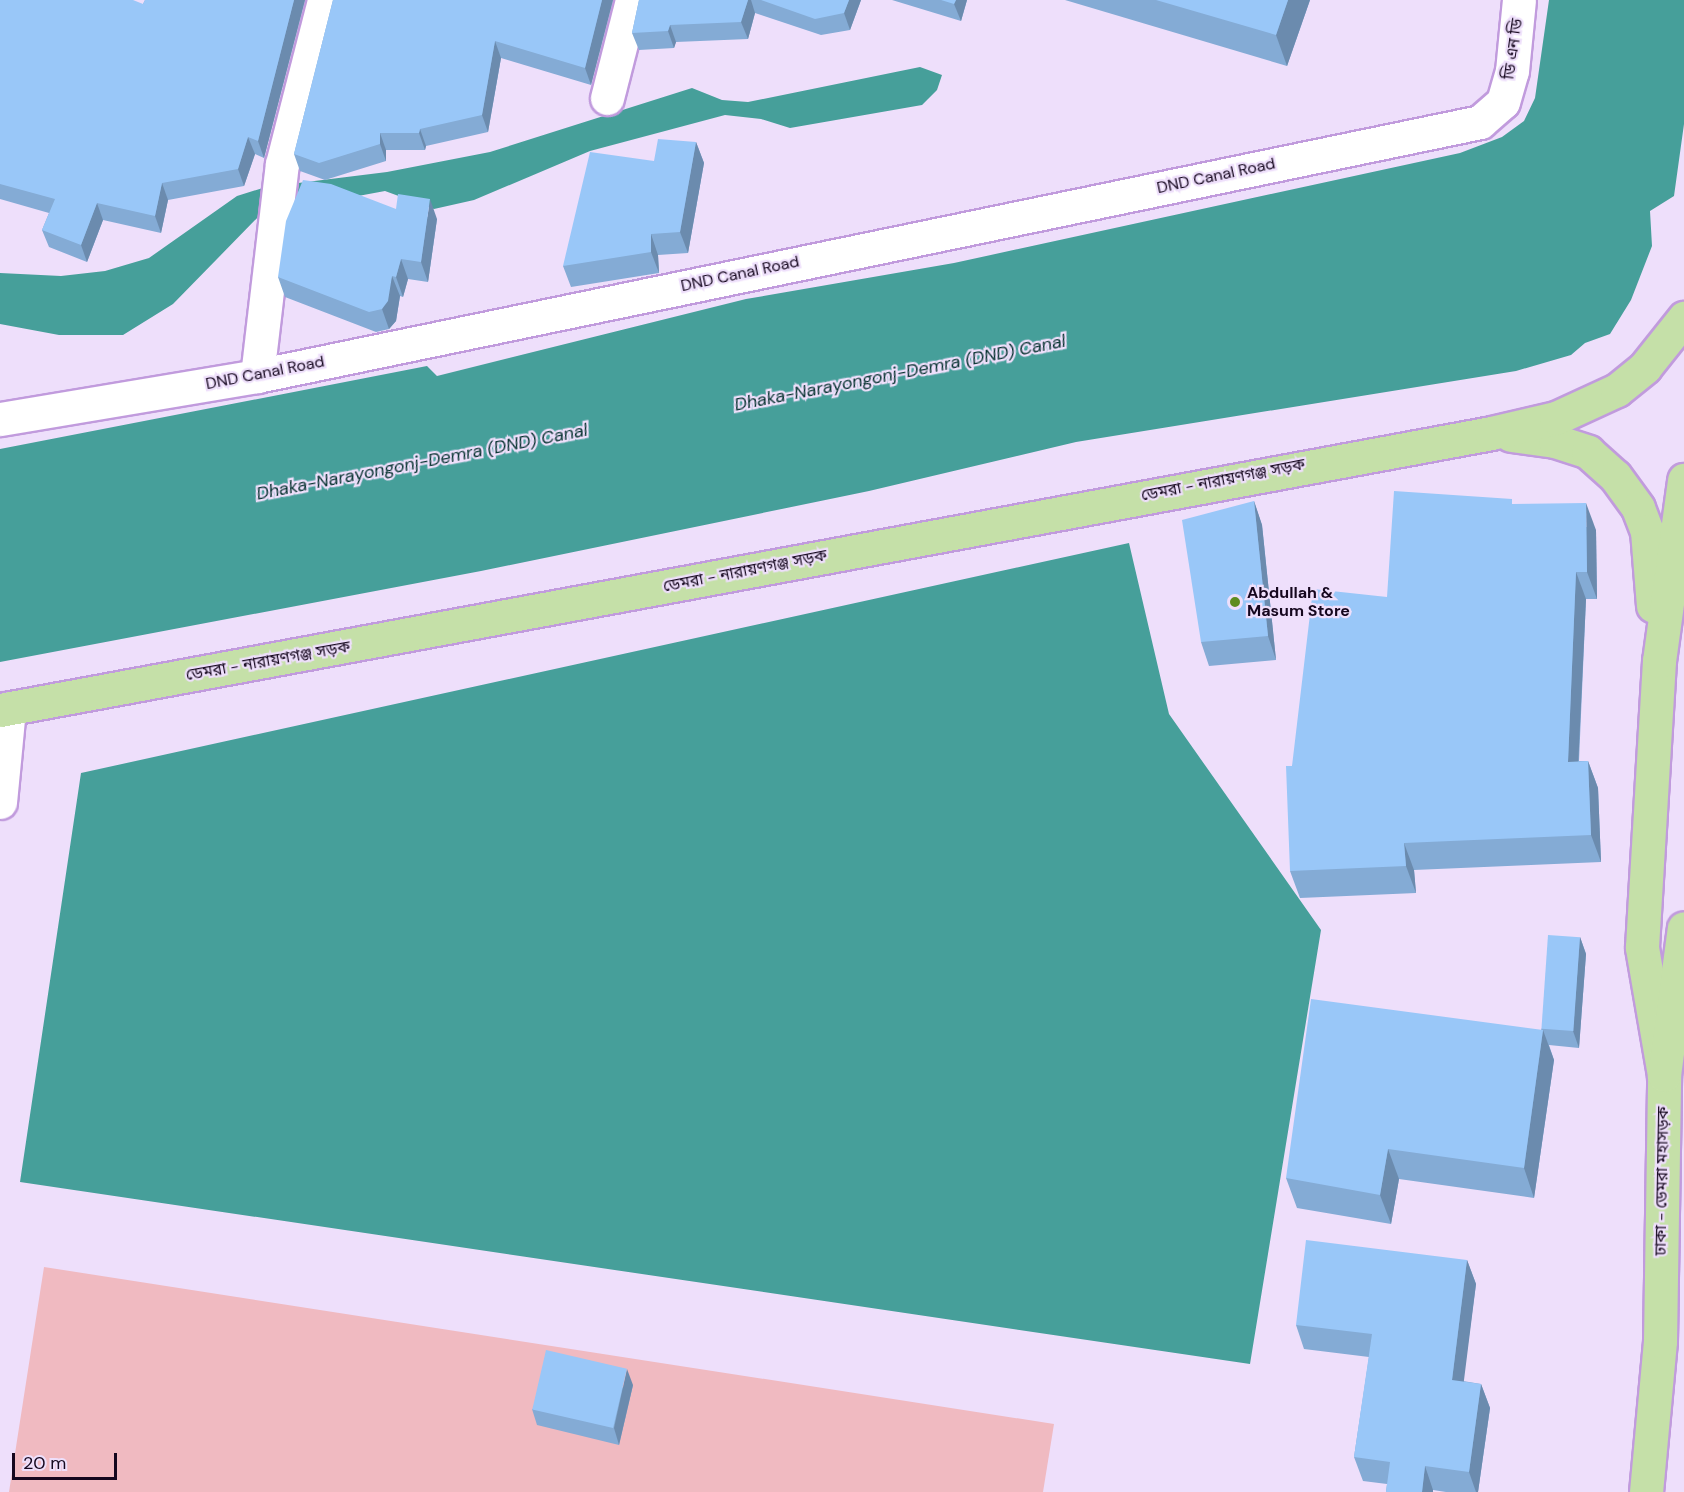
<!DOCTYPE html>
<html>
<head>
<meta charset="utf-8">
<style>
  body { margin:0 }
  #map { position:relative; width:1684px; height:1492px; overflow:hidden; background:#eedffb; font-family:"DM Sans","Noto Sans Bengali",sans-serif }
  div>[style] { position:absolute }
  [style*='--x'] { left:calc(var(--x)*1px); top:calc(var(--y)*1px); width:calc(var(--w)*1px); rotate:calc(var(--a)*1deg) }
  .green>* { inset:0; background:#f0bac1 }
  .water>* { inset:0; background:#469f9a }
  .roads { filter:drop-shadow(2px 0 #c19bdd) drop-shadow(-2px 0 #c19bdd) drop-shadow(0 2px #c19bdd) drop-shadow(0 -2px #c19bdd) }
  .minor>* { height:33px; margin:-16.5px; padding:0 16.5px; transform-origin:16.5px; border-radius:16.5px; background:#fff }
  .major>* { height:33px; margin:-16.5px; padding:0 16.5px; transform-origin:16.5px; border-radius:16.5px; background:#c5e0a8 }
  .wall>* { inset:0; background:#84abd5 }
  .shaded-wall>* { inset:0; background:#6b8bae }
  .building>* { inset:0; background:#99c7f8; transform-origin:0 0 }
  .dots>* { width:16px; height:16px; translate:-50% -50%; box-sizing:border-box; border:3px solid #eedffb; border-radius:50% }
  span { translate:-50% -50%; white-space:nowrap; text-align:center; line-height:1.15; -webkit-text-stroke:4.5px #eedffb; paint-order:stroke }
  .street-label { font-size:16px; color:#15071e }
  .poi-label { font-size:16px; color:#15071e; font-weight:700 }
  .left { translate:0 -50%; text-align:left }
  .water-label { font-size:18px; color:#063230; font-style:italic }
  .scale { position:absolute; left:12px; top:1453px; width:105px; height:27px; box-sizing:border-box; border:3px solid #15071e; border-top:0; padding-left:8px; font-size:18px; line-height:21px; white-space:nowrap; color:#15071e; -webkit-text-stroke:4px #eedffb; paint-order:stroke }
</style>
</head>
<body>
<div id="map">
  <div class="green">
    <i style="clip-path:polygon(44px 1267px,1054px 1424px,1043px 1492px,9px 1492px)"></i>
  </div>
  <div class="water">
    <i style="clip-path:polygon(1549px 0,1684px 0,1684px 124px,1674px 196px,1650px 211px,1652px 246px,1631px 300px,1610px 334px,1585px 343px,1571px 355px,1516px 371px,1076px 442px,869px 491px,481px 571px,0 662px,0 449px,427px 366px,437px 376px,746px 299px,954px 263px,1460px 153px,1502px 137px,1524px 121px,1535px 98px)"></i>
    <i style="clip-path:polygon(920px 67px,942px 75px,937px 90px,922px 105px,790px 128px,761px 119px,725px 115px,590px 151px,474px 200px,434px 209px,385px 191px,261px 214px,173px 304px,123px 335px,59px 335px,0 324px,0 273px,61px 276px,105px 271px,149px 258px,237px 196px,266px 187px,387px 172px,490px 152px,692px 88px,722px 100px,748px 102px)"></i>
    <i style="clip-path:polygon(1129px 543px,1169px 714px,1321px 930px,1250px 1364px,20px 1182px,81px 773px)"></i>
  </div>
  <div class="roads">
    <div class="minor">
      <i style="--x:607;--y:98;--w:101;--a:-75.7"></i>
      <i style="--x:257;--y:376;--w:213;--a:-83.3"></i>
      <i style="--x:282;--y:164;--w:169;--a:-75.6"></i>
      <i style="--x:0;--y:419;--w:261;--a:-9.5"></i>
      <i style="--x:257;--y:376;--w:1249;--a:-11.73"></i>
      <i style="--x:1480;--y:122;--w:30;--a:-41"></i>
      <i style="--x:1503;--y:102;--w:32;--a:-74"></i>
      <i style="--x:1512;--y:71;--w:71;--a:-84.4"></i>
      <i style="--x:0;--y:802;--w:94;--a:-84.5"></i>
    </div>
    <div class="major">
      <i style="--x:1511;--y:435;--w:44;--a:7.8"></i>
      <i style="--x:1555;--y:441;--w:35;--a:18"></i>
      <i style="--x:1588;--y:452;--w:36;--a:42"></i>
      <i style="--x:1615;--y:476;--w:39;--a:54"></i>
      <i style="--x:1638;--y:508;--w:25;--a:69"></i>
      <i style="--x:1647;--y:531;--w:75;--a:85.4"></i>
      <i style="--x:0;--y:710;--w:1517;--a:-10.52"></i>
      <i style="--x:1491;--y:433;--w:67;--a:-13"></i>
      <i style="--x:1556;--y:418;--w:67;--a:-24.7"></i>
      <i style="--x:1617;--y:390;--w:36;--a:-39"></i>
      <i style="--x:1645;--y:367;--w:63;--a:-51.5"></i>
      <i style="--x:1664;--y:1075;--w:130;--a:-99.8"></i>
      <i style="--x:1642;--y:947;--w:287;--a:-86.6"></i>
      <i style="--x:1659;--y:661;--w:183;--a:-82.1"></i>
      <i style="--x:1646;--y:1492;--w:152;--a:-84.7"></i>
      <i style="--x:1660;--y:1341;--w:266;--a:-89.1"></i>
      <i style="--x:1664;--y:1075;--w:148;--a:-82.3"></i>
    </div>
  </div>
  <div class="wall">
    <i style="clip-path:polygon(0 0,143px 4px,145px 0,305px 0,264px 158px,255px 154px,244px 186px,168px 200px,161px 233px,103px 220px,87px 262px,49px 247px,42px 230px,49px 213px,0 199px)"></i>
    <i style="clip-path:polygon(333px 0,613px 0,591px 85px,501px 58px,488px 132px,426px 146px,425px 150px,386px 150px,386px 161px,325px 180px,300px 171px,294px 154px)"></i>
    <i style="clip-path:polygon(639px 0,861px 0,850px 30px,821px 35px,755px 13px,748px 39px,676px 42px,674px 48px,639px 50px,632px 33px)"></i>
    <i style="clip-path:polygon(892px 0,967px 0,961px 21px)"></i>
    <i style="clip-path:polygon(1065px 0,1310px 0,1287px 66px)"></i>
    <i style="clip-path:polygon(696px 142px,704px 163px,688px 253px,658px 255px,659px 273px,571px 287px,563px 266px,654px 161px)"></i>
    <i style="clip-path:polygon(396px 209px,437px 219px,428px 282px,408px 279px,403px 297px,400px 296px,396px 321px,389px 329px,376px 332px,285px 297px,278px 277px)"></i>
    <i style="clip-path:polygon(1254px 501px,1262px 525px,1276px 660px,1209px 666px,1201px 642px)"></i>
    <i style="clip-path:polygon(1514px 504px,1596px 530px,1597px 599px,1586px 599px,1579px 761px,1588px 761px,1598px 788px,1601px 862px,1414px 870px,1416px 893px,1300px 898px,1290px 871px,1292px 766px,1387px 597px)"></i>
    <i style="clip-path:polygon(1580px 937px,1586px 954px,1579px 1048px,1549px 1045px,1554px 1060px,1534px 1198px,1399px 1179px,1391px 1224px,1297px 1208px,1286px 1178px,1541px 1030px)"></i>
    <i style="clip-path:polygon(1467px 1260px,1476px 1284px,1463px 1381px,1481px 1384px,1490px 1408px,1478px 1492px,1446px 1492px,1433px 1490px,1433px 1492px,1386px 1492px,1387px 1484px,1363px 1481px,1354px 1457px,1369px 1357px,1304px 1349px,1296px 1325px)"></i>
    <i style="clip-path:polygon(633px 1385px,619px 1445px,537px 1425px,532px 1409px)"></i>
  </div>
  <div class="shaded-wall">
    <i style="clip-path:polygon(294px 0,305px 0,264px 158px,258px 141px)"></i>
    <i style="clip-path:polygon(602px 0,613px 0,591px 85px,585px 68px)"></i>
    <i style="clip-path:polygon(748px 0,751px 0,755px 13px,748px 39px,741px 22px)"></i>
    <i style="clip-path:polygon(849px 0,861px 0,850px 30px,844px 13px)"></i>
    <i style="clip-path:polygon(956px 0,967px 0,961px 21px,954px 4px)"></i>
    <i style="clip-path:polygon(1288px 0,1310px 0,1287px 66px,1276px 35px)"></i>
    <i style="clip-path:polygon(670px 25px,676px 42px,674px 48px,668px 31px)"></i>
    <i style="clip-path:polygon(495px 41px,501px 58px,488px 132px,482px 115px)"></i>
    <i style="clip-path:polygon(420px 129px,426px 146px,425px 150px,419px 133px)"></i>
    <i style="clip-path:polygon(380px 133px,386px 150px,386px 161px,380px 144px)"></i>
    <i style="clip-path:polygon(248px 137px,255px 154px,244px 186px,238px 169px)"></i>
    <i style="clip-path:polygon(696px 142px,704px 163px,688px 253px,680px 232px)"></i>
    <i style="clip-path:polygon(162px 183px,168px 200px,161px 233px,155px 216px)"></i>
    <i style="clip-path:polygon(430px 199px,437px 219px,428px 282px,421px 262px)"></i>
    <i style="clip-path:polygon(97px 203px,103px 220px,87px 262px,81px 245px)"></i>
    <i style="clip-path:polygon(651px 234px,658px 255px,659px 273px,651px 252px)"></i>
    <i style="clip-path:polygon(401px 259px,408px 279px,403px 297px,396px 277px)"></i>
    <i style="clip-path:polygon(392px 276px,400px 296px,396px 321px,389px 329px,382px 309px)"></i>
    <i style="clip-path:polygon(1254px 501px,1262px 525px,1276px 660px,1268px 636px)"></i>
    <i style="clip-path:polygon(1586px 503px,1596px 530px,1597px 599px,1587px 572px)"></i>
    <i style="clip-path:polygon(1576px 572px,1586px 599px,1577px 789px,1568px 762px)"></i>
    <i style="clip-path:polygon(1588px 761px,1598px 788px,1601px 862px,1591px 835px)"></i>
    <i style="clip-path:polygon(1404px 843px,1414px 870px,1416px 893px,1406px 866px)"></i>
    <i style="clip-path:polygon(1580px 937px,1586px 954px,1579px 1048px,1573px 1031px)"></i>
    <i style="clip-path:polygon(1543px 1030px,1554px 1060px,1534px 1198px,1524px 1168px)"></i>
    <i style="clip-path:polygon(1388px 1149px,1399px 1179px,1391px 1224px,1380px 1195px)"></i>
    <i style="clip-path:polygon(1467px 1260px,1476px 1284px,1461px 1404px,1452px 1380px)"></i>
    <i style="clip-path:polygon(627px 1369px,633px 1385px,619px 1445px,614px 1428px)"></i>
    <i style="clip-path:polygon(1481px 1384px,1490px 1408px,1478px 1492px,1476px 1492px,1469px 1472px)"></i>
    <i style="clip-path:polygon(1425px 1466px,1433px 1490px,1433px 1492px,1422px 1492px)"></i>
  </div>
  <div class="building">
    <i style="clip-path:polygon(0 0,133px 0,143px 4px,145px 0,294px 0,258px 141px,248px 137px,238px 169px,162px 183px,155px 216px,97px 203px,81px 245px,42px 230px,55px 199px,0 184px)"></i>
    <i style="clip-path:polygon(333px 0,602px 0,585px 68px,495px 41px,482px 115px,420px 129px,419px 133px,380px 133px,380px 144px,319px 163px,294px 154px)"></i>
    <i style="clip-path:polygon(639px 0,748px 0,741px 22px,670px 25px,668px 31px,632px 33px)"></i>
    <i style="clip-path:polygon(761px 0,849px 0,844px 13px,815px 19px)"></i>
    <i style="clip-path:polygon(941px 0,956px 0,954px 4px)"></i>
    <i style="clip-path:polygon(1156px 0,1288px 0,1276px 35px)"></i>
    <i style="clip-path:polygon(658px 139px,696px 142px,680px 232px,651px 234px,651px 252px,563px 266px,590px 152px,654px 161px)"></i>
    <i style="clip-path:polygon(303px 180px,331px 184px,396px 209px,398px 194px,430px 199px,421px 262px,401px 259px,396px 277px,392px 276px,388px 301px,382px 309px,369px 312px,278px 277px,286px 221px)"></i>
    <i style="clip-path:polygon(1394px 491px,1512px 499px,1512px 504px,1586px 503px,1587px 572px,1576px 572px,1568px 762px,1588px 761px,1591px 835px,1404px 843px,1406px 866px,1290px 871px,1286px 766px,1292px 766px,1313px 589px,1387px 597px)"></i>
    <i style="clip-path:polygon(1254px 501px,1268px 636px,1201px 642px,1182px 520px)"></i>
    <i style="left:1548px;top:935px;width:32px;height:94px;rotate:4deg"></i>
    <i style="clip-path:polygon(1311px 999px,1543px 1030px,1524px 1168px,1388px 1149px,1380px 1195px,1286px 1178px)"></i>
    <i style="clip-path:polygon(1306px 1240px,1467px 1260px,1452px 1380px,1481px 1384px,1469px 1472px,1425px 1466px,1422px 1492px,1386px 1492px,1390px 1462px,1354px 1457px,1372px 1334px,1296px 1325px)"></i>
    <i style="left:546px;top:1350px;width:83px;height:61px;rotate:13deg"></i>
  </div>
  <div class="dots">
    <i style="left:1235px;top:602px;background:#5e8c1f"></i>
  </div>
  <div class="street-label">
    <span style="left:1513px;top:49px;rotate:-82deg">ডি এন ডি</span>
    <span style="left:1216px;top:176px;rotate:-12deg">DND Canal Road</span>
    <span style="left:740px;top:274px;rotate:-12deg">DND Canal Road</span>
    <span style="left:265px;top:373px;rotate:-11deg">DND Canal Road</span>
    <span style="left:1223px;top:480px;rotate:-11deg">ডেমরা - নারায়ণগঞ্জ সড়ক</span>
    <span style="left:745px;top:571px;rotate:-11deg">ডেমরা - নারায়ণগঞ্জ সড়ক</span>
    <span style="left:268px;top:661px;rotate:-10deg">ডেমরা - নারায়ণগঞ্জ সড়ক</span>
    <span style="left:1662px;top:1181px;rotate:-89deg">ঢাকা - ডেমরা মহাসড়ক</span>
  </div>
  <div class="poi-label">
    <span class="left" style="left:1247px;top:602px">Abdullah &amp;<br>Masum Store</span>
  </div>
  <div class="water-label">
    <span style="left:900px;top:373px;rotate:-11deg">Dhaka-Narayongonj-Demra (DND) Canal</span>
    <span style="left:422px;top:462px;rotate:-11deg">Dhaka-Narayongonj-Demra (DND) Canal</span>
  </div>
  <div class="scale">20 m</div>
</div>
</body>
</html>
